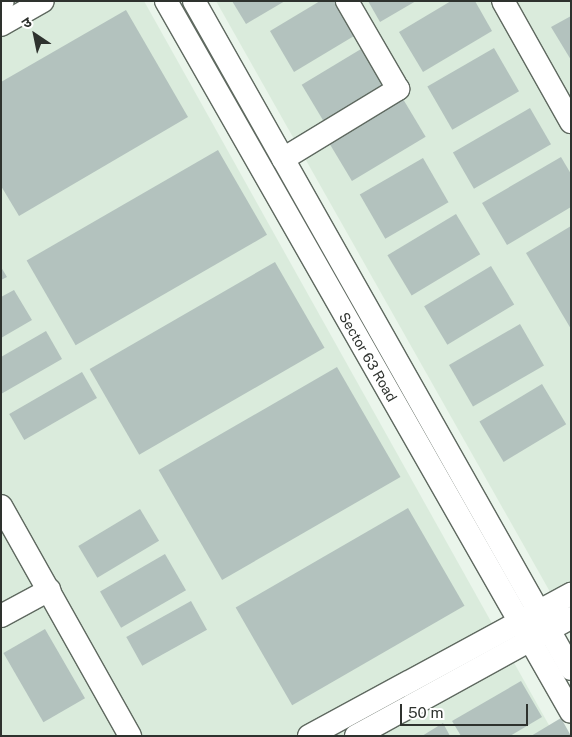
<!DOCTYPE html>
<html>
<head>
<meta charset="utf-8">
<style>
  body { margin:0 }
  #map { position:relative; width:572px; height:737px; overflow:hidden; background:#eaf5eb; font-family:"Public Sans","Noto Sans Devanagari",sans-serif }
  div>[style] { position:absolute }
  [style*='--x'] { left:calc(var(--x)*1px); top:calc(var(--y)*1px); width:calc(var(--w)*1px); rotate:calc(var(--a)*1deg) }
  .built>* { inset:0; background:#daebdc }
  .building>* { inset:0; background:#b3c2be; transform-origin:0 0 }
  .roads { filter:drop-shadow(1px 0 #5f6960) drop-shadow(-1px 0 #5f6960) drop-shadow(0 1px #5f6960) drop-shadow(0 -1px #5f6960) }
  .minor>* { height:22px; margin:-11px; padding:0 11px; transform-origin:11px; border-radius:11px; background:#fff }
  span { translate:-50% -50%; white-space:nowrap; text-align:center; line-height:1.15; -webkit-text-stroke:5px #fff; paint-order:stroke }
  .street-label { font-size:14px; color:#2e322e }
  .frame { position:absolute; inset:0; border:2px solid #2e322e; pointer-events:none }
  .north { position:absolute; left:10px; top:10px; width:50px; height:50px; -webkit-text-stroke:4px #fff; paint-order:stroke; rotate:326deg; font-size:14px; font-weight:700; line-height:20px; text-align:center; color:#2e322e }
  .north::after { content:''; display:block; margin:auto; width:18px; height:22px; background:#2e322e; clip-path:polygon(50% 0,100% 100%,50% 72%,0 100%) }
  .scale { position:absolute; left:400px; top:704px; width:128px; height:22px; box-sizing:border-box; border:2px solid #2e322e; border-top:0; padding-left:6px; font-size:15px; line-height:18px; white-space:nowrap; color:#2e322e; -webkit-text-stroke:4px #fff; paint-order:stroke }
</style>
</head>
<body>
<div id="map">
  <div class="built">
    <i style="clip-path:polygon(1px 1px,144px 1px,555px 736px,1px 736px)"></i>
    <i style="clip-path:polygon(216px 1px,571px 1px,571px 629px)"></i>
  </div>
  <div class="building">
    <i style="clip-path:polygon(232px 1px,285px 1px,246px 24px)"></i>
    <i style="clip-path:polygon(320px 1px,340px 1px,359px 33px,294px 72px,270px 31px)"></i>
    <i style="clip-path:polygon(368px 1px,416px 1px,380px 22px)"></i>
    <i style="clip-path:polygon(451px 1px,475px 1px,492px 31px,423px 72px,399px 32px)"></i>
    <i style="clip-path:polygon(126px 10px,188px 117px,19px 216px,1px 186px,1px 82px)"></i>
    <i style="clip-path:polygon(571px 16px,571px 60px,551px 27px)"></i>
    <i style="left:366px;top:46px;width:49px;height:75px;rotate:59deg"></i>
    <i style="left:494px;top:48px;width:50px;height:77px;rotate:60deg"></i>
    <i style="left:403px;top:99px;width:44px;height:86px;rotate:59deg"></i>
    <i style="left:530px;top:108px;width:42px;height:89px;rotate:60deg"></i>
    <i style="left:218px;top:150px;width:98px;height:221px;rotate:60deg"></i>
    <i style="clip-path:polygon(561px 157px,571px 174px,571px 207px,507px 245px,482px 203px)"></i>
    <i style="left:423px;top:158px;width:51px;height:73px;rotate:60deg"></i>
    <i style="left:456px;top:214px;width:47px;height:80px;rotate:59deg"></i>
    <i style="clip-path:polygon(571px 226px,571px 329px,526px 253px)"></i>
    <i style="left:275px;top:262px;width:99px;height:214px;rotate:60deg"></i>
    <i style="left:491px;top:266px;width:45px;height:78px;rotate:59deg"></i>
    <i style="clip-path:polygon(1px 267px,7px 277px,1px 280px)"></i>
    <i style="clip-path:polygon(14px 290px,32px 320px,1px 338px,1px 297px)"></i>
    <i style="left:520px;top:324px;width:48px;height:82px;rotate:60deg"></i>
    <i style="clip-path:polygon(46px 331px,62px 359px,1px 394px,1px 357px)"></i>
    <i style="left:337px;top:367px;width:127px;height:206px;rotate:60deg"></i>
    <i style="left:82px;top:372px;width:30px;height:84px;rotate:60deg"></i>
    <i style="left:542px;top:384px;width:47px;height:73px;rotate:59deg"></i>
    <i style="left:408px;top:508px;width:113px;height:199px;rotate:60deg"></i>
    <i style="left:140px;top:509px;width:37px;height:72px;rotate:59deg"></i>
    <i style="left:165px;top:554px;width:42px;height:75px;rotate:60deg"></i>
    <i style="left:191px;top:601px;width:33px;height:74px;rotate:61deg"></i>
    <i style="left:45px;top:629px;width:80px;height:48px;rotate:60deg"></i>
    <i style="clip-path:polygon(521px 681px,542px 717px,510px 736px,461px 736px,452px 721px)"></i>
    <i style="clip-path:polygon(561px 718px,571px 736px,531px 736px)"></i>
    <i style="clip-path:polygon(443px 723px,450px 736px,422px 736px)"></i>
  </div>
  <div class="roads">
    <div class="minor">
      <i style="--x:166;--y:1;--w:818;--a:60.33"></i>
      <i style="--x:194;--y:1;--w:767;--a:60.56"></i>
      <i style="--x:503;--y:1;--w:139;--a:60.7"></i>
      <i style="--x:1;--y:2;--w:2;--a:-27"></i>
      <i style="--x:1;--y:25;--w:48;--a:-29.7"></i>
      <i style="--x:283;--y:159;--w:135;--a:-31.3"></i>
      <i style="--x:398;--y:89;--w:102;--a:-120.1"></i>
      <i style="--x:1;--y:506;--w:264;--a:60.7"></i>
      <i style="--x:1;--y:616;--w:55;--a:-28.4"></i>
      <i style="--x:309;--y:736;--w:298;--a:-28.5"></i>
      <i style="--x:356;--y:736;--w:245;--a:-28.8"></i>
    </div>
  </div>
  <div class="street-label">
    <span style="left:368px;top:357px;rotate:60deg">Sector 63 Road</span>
  </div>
  <div class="frame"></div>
  <div class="north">उ</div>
  <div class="scale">50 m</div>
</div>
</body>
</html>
